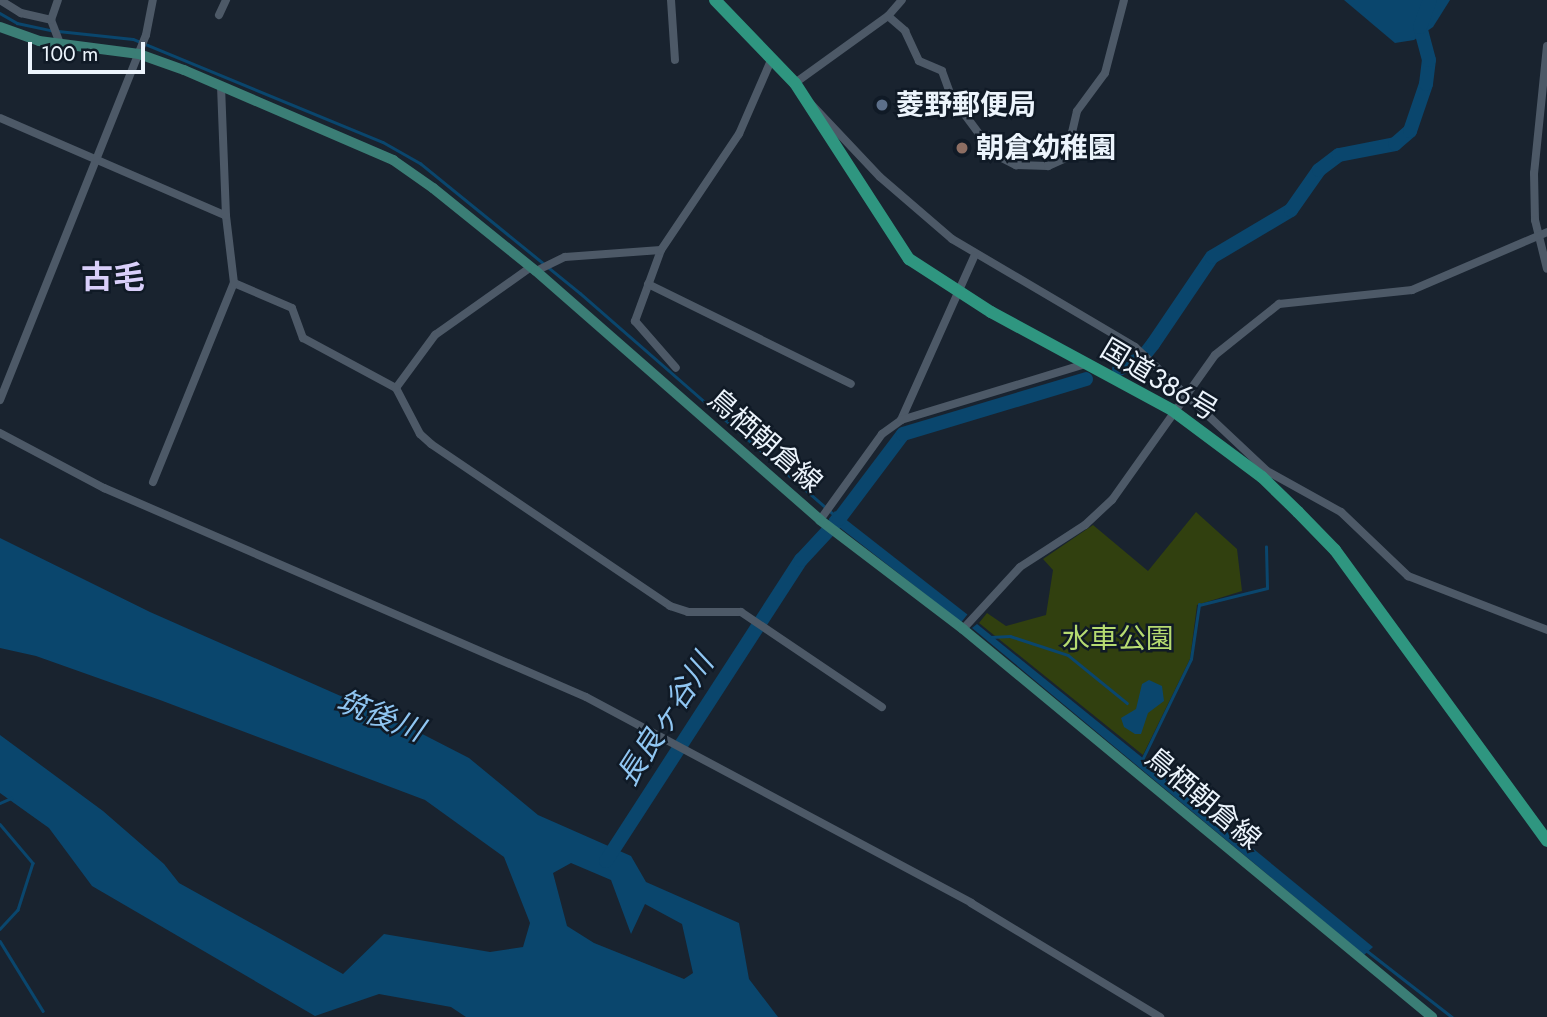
<!DOCTYPE html>
<html>
<head>
<meta charset="utf-8">
<style>
  body { margin:0 }
  #map { position:relative; width:1547px; height:1017px; overflow:hidden; background:#19232f; font-family:Jost,"Noto Sans JP",sans-serif }
  div>[style] { position:absolute }
  [style*='--x'] { left:calc(var(--x)*1px); top:calc(var(--y)*1px); width:calc(var(--w)*1px); rotate:calc(var(--a)*1deg) }
  .green>* { inset:0; background:#31400f }
  .water>* { inset:0; background:#0a466d; transform-origin:0 0 }
  .stream>* { height:2.5px; margin:-1.25px; padding:0 1.25px; transform-origin:1.25px; border-radius:1.25px; background:#0a466d }
  .river>* { height:14px; margin:-7px; padding:0 7px; transform-origin:7px; border-radius:7px; background:#0a466d }
  .minor>* { height:8px; margin:-4px; padding:0 4px; transform-origin:4px; border-radius:4px; background:#4d5967 }
  .major>* { height:10px; margin:-5px; padding:0 5px; transform-origin:5px; border-radius:5px; background:#3b7e76 }
  .highway>* { height:12px; margin:-6px; padding:0 6px; transform-origin:6px; border-radius:6px; background:#2f9680 }
  .dots>* { width:19px; height:19px; translate:-50% -50%; box-sizing:border-box; border:4px solid #101a26; border-radius:50% }
  span { translate:-50% -50%; white-space:nowrap; text-align:center; line-height:1.15; -webkit-text-stroke:5px #101a26; paint-order:stroke }
  .poi-label { font-size:28px; color:#ecf4fc; font-weight:700 }
  .left { translate:0 -50%; text-align:left }
  .street-label { font-size:28px; color:#ecf4fc }
  .park-label { font-size:28px; color:#b6db71 }
  .water-label { font-size:30px; color:#90c6f2; font-style:italic }
  .quarter-label { font-size:32px; color:#d9cffa; font-weight:700 }
  .scale { position:absolute; left:28px; top:42px; width:117px; height:32px; box-sizing:border-box; border:4px solid #ecf4fc; border-top:0; padding-left:9px; font-size:21px; line-height:24px; white-space:nowrap; color:#ecf4fc; -webkit-text-stroke:5px #101a26; paint-order:stroke }
</style>
</head>
<body>
<div id="map">
  <div class="green">
    <i style="clip-path:polygon(1196px 512px,1237px 549px,1242px 591px,1197px 605px,1190px 659px,1143px 755px,979px 623px,987px 613px,1006px 626px,1046px 615px,1053px 570px,1043px 559px,1093px 525px,1148px 571px)"></i>
  </div>
  <div class="water">
    <i style="clip-path:polygon(1344px 0,1450px 0,1433px 27px,1414px 40px,1395px 43px)"></i>
    <i style="left:835px;top:511px;width:168px;height:10px;rotate:38deg"></i>
    <i style="clip-path:polygon(evenodd,0 538px,150px 612px,395px 720px,469px 758px,538px 815px,631px 856px,646px 882px,739px 923px,749px 979px,778px 1017px,466px 1017px,451px 1007px,379px 994px,315px 1016px,92px 886px,49px 828px,0 793px,0 735px,103px 811px,164px 864px,179px 883px,343px 974px,384px 934px,490px 952px,523px 947px,530px 923px,504px 857px,425px 800px,160px 700px,36px 656px,0 648px,0 538px,571px 863px,611px 880px,631px 934px,645px 904px,682px 924px,693px 973px,684px 979px,594px 943px,567px 926px,553px 873px,571px 863px)"></i>
    <i style="clip-path:polygon(977px 624px,1144px 759px,1373px 947px,1364px 955px,972px 628px)"></i>
    <i style="clip-path:polygon(1149px 680px,1162px 686px,1164px 701px,1148px 713px,1141px 734px,1135px 734px,1124px 727px,1121px 718px,1136px 709px,1142px 684px)"></i>
  </div>
  <div class="stream">
    <i style="--x:0;--y:13;--w:20;--a:30"></i>
    <i style="--x:17;--y:23;--w:35;--a:12"></i>
    <i style="--x:58;--y:31;--w:75;--a:6.1"></i>
    <i style="--x:133;--y:39;--w:270;--a:22.4"></i>
    <i style="--x:383;--y:142;--w:43;--a:29.6"></i>
    <i style="--x:420;--y:163;--w:206;--a:39.1"></i>
    <i style="--x:580;--y:293;--w:336;--a:41.1"></i>
    <i style="--x:991;--y:637;--w:19;--a:-3"></i>
    <i style="--x:1010;--y:636;--w:61;--a:18.1"></i>
    <i style="--x:1068;--y:655;--w:76;--a:39.1"></i>
    <i style="--x:1142;--y:760;--w:112;--a:-64.1"></i>
    <i style="--x:1191;--y:659;--w:55;--a:-81.6"></i>
    <i style="--x:1199;--y:605;--w:70;--a:-14"></i>
    <i style="--x:1267;--y:588;--w:41;--a:-91.4"></i>
    <i style="--x:0;--y:803;--w:12;--a:-24"></i>
    <i style="--x:0;--y:824;--w:51;--a:49.8"></i>
    <i style="--x:33;--y:863;--w:49;--a:107.7"></i>
    <i style="--x:18;--y:910;--w:26;--a:133"></i>
    <i style="--x:0;--y:941;--w:82;--a:58.4"></i>
    <i style="--x:1366;--y:950;--w:109;--a:37.9"></i>
  </div>
  <div class="river">
    <i style="--x:1119;--y:369;--w:25;--a:-26"></i>
    <i style="--x:1142;--y:358;--w:18;--a:-52"></i>
    <i style="--x:1153;--y:344;--w:105;--a:-55.9"></i>
    <i style="--x:1212;--y:257;--w:92;--a:-30.7"></i>
    <i style="--x:1291;--y:210;--w:49;--a:-55"></i>
    <i style="--x:1319;--y:170;--w:25;--a:-37"></i>
    <i style="--x:1339;--y:155;--w:57;--a:-11.1"></i>
    <i style="--x:1395;--y:144;--w:20;--a:-41"></i>
    <i style="--x:1410;--y:131;--w:50;--a:-71.2"></i>
    <i style="--x:1426;--y:84;--w:24;--a:-83"></i>
    <i style="--x:1429;--y:60;--w:34;--a:-105"></i>
    <i style="--x:1420;--y:27;--w:29;--a:-70"></i>
    <i style="--x:606;--y:861;--w:359;--a:-57.1"></i>
    <i style="--x:801;--y:560;--w:56;--a:-47.2"></i>
    <i style="--x:839;--y:519;--w:106;--a:-53"></i>
    <i style="--x:903;--y:434;--w:191;--a:-16.7"></i>
  </div>
  <div class="minor">
    <i style="--x:0;--y:0;--w:25;--a:32"></i>
    <i style="--x:21;--y:13;--w:31;--a:13"></i>
    <i style="--x:671;--y:0;--w:60;--a:86.2"></i>
    <i style="--x:219;--y:15;--w:17;--a:-65"></i>
    <i style="--x:888;--y:16;--w:23;--a:41"></i>
    <i style="--x:905;--y:31;--w:33;--a:65"></i>
    <i style="--x:919;--y:61;--w:25;--a:23"></i>
    <i style="--x:942;--y:71;--w:27;--a:70"></i>
    <i style="--x:951;--y:96;--w:72;--a:53.4"></i>
    <i style="--x:994;--y:154;--w:25;--a:27"></i>
    <i style="--x:1016;--y:165;--w:32;--a:2"></i>
    <i style="--x:1048;--y:166;--w:20;--a:-24"></i>
    <i style="--x:1066;--y:158;--w:48;--a:-76.8"></i>
    <i style="--x:1077;--y:111;--w:47;--a:-53.6"></i>
    <i style="--x:1105;--y:73;--w:75;--a:-75.4"></i>
    <i style="--x:51;--y:20;--w:26;--a:69"></i>
    <i style="--x:51;--y:20;--w:21;--a:-71"></i>
    <i style="--x:1547;--y:46;--w:128;--a:95.8"></i>
    <i style="--x:1534;--y:173;--w:47;--a:88.8"></i>
    <i style="--x:1535;--y:220;--w:50;--a:76.2"></i>
    <i style="--x:795;--y:83;--w:115;--a:-35.8"></i>
    <i style="--x:888;--y:16;--w:21;--a:-49"></i>
    <i style="--x:811;--y:104;--w:100;--a:46.6"></i>
    <i style="--x:880;--y:177;--w:95;--a:40.7"></i>
    <i style="--x:952;--y:239;--w:212;--a:30.5"></i>
    <i style="--x:1135;--y:347;--w:181;--a:43.2"></i>
    <i style="--x:1267;--y:471;--w:85;--a:29"></i>
    <i style="--x:1341;--y:512;--w:93;--a:43.7"></i>
    <i style="--x:1408;--y:576;--w:149;--a:21.2"></i>
    <i style="--x:0;--y:118;--w:246;--a:23.4"></i>
    <i style="--x:661;--y:250;--w:76;--a:110.1"></i>
    <i style="--x:635;--y:321;--w:62;--a:48.9"></i>
    <i style="--x:536;--y:271;--w:32;--a:-26"></i>
    <i style="--x:565;--y:257;--w:96;--a:-4.2"></i>
    <i style="--x:661;--y:250;--w:140;--a:-56.1"></i>
    <i style="--x:739;--y:134;--w:83;--a:-66.5"></i>
    <i style="--x:234;--y:283;--w:63;--a:23.3"></i>
    <i style="--x:292;--y:308;--w:32;--a:70"></i>
    <i style="--x:303;--y:338;--w:106;--a:28.3"></i>
    <i style="--x:396;--y:388;--w:52;--a:62.4"></i>
    <i style="--x:420;--y:434;--w:15;--a:42"></i>
    <i style="--x:431;--y:444;--w:289;--a:34.1"></i>
    <i style="--x:670;--y:606;--w:19;--a:18"></i>
    <i style="--x:688;--y:612;--w:53;--a:0"></i>
    <i style="--x:741;--y:612;--w:170;--a:34"></i>
    <i style="--x:648;--y:284;--w:226;--a:26.2"></i>
    <i style="--x:396;--y:388;--w:66;--a:-53.7"></i>
    <i style="--x:435;--y:335;--w:118;--a:-35.3"></i>
    <i style="--x:0;--y:400;--w:393;--a:-68.2"></i>
    <i style="--x:146;--y:35;--w:36;--a:-79"></i>
    <i style="--x:901;--y:420;--w:179;--a:-65.9"></i>
    <i style="--x:0;--y:433;--w:118;--a:27.9"></i>
    <i style="--x:104;--y:488;--w:525;--a:23.44"></i>
    <i style="--x:586;--y:697;--w:437;--a:28.1"></i>
    <i style="--x:971;--y:903;--w:221;--a:31.1"></i>
    <i style="--x:153;--y:482;--w:215;--a:-67.9"></i>
    <i style="--x:234;--y:283;--w:67;--a:-96.8"></i>
    <i style="--x:226;--y:216;--w:129;--a:-92.2"></i>
    <i style="--x:820;--y:520;--w:106;--a:-54.2"></i>
    <i style="--x:882;--y:434;--w:24;--a:-36"></i>
    <i style="--x:901;--y:420;--w:192;--a:-16.9"></i>
    <i style="--x:963;--y:629;--w:84;--a:-47.4"></i>
    <i style="--x:1020;--y:567;--w:77;--a:-32.9"></i>
    <i style="--x:1085;--y:525;--w:37;--a:-43"></i>
    <i style="--x:1112;--y:500;--w:178;--a:-54.6"></i>
    <i style="--x:1215;--y:355;--w:82;--a:-38.6"></i>
    <i style="--x:1279;--y:304;--w:134;--a:-6"></i>
    <i style="--x:1412;--y:290;--w:147;--a:-23.2"></i>
  </div>
  <div class="major">
    <i style="--x:0;--y:27;--w:41;--a:19.7"></i>
    <i style="--x:39;--y:41;--w:101;--a:7.4"></i>
    <i style="--x:139;--y:54;--w:48;--a:19.6"></i>
    <i style="--x:184;--y:70;--w:228;--a:23.3"></i>
    <i style="--x:393;--y:160;--w:49;--a:35"></i>
    <i style="--x:433;--y:188;--w:132;--a:38.9"></i>
    <i style="--x:536;--y:271;--w:378;--a:41.2"></i>
    <i style="--x:820;--y:520;--w:180;--a:37.3"></i>
    <i style="--x:963;--y:629;--w:609;--a:39.6"></i>
  </div>
  <div class="highway">
    <i style="--x:715;--y:0;--w:115;--a:46.1"></i>
    <i style="--x:795;--y:83;--w:210;--a:57.1"></i>
    <i style="--x:909;--y:259;--w:98;--a:32.9"></i>
    <i style="--x:991;--y:312;--w:206;--a:28.4"></i>
    <i style="--x:1172;--y:410;--w:112;--a:36.7"></i>
    <i style="--x:1262;--y:477;--w:50;--a:44.2"></i>
    <i style="--x:1298;--y:512;--w:53;--a:45.8"></i>
    <i style="--x:1335;--y:550;--w:360;--a:53.9"></i>
  </div>
  <div class="dots">
    <i style="left:882px;top:105px;background:#5c6f8a"></i>
    <i style="left:962px;top:148px;background:#8d6e63"></i>
  </div>
  <div class="poi-label">
    <span class="left" style="left:896px;top:105px">菱野郵便局</span>
    <span class="left" style="left:976px;top:148px">朝倉幼稚園</span>
  </div>
  <div class="street-label">
    <span style="left:1159px;top:380px;rotate:31deg">国道386号</span>
    <span style="left:765px;top:441px;rotate:41deg">鳥栖朝倉線</span>
    <span style="left:1203px;top:799px;rotate:40deg">鳥栖朝倉線</span>
  </div>
  <div class="park-label">
    <span style="left:1118px;top:639px">水車公園</span>
  </div>
  <div class="water-label">
    <span style="left:380px;top:716px;rotate:21deg">筑後川</span>
    <span style="left:665px;top:720px;rotate:-57deg">長良ヶ谷川</span>
  </div>
  <div class="quarter-label">
    <span style="left:113px;top:277px">古毛</span>
  </div>
  <div class="scale">100 m</div>
</div>
</body>
</html>
